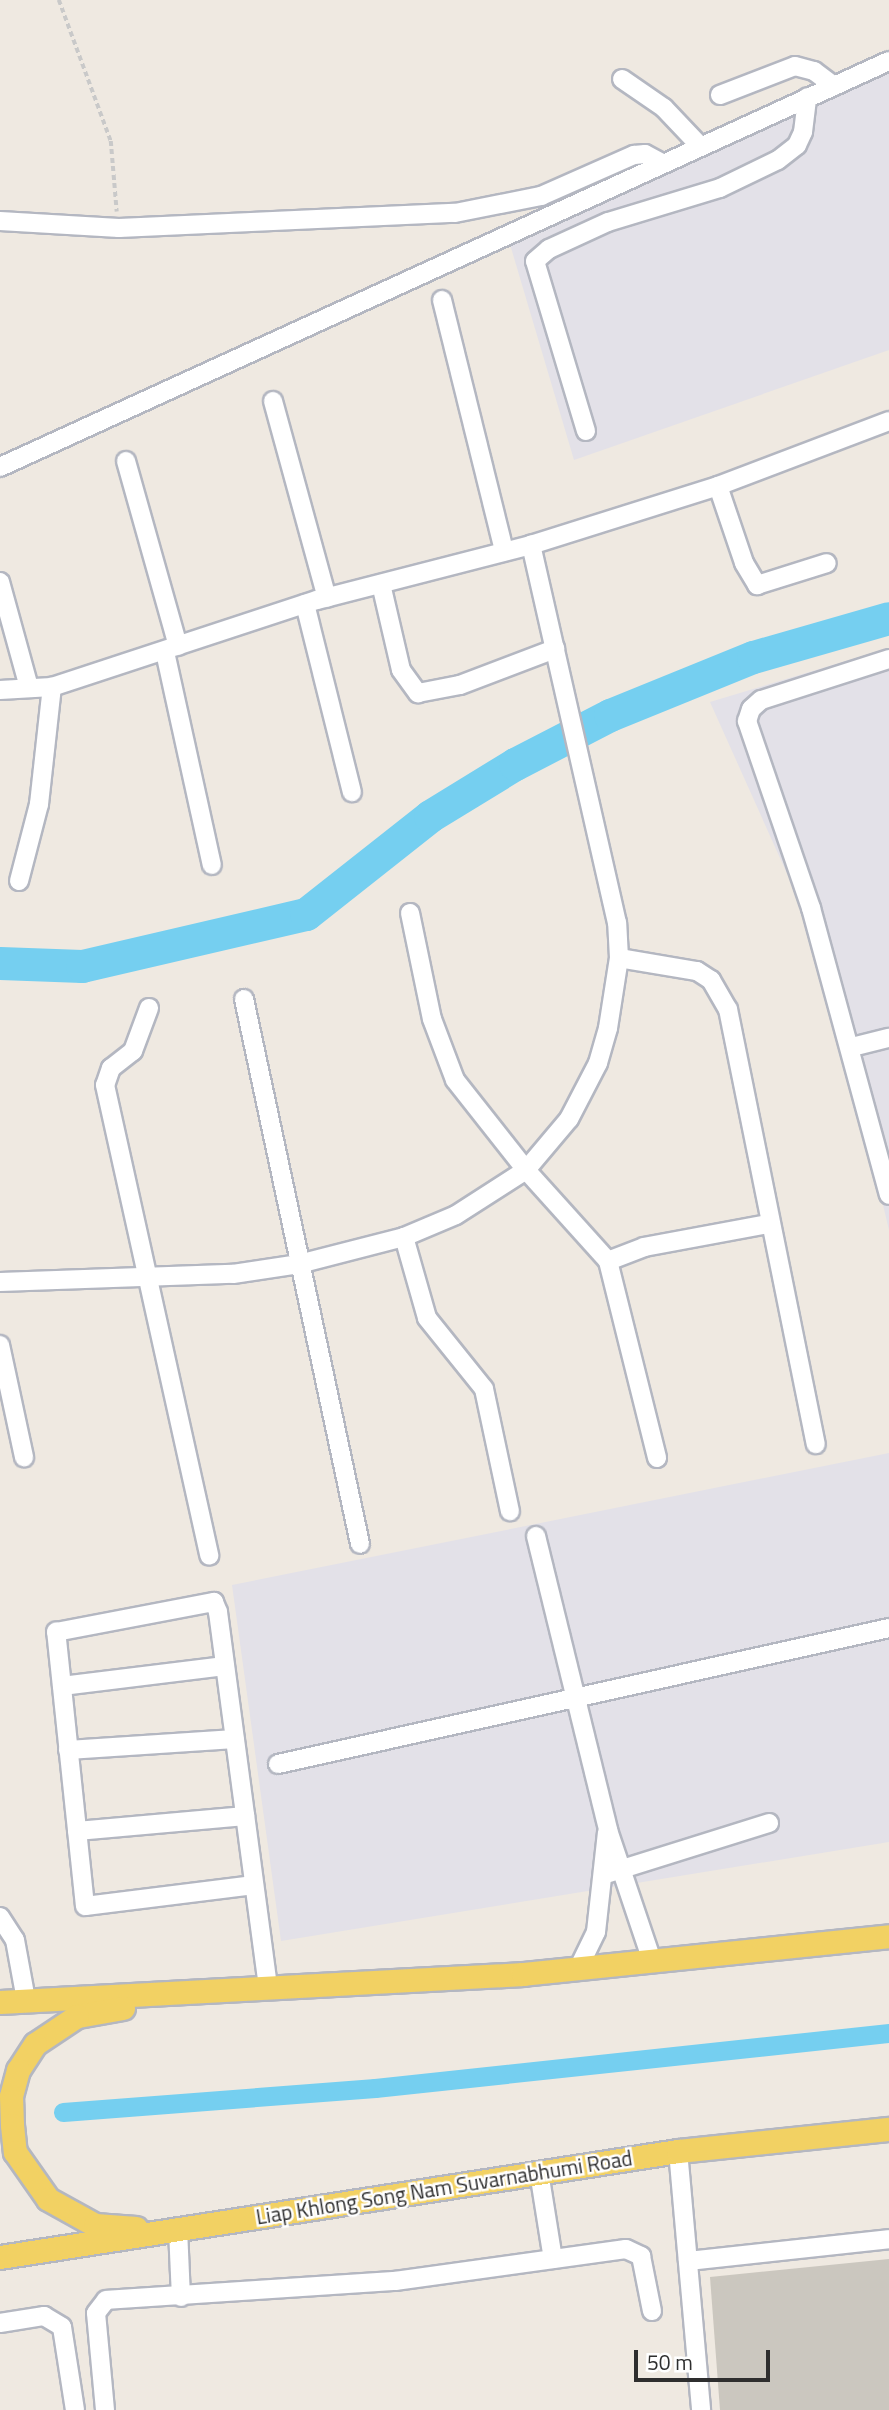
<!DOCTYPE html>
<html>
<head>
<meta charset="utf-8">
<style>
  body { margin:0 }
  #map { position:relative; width:889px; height:2410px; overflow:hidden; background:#efe9e1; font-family:"Titillium Web",sans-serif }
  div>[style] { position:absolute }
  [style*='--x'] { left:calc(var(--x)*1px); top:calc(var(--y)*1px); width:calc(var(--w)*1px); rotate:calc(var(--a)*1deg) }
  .industrial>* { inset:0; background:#e3e1e8 }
  .canal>* { height:19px; margin:-9.5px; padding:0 9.5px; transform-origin:9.5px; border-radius:9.5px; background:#75cff0 }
  .river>* { height:33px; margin:-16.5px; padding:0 16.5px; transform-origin:16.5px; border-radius:16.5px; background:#75cff0 }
  .building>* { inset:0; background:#cbc7bf }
  .path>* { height:3.5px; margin-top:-1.75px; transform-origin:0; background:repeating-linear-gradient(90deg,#c9c9c9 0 5px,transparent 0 8.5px) }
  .roads { filter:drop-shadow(2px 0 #b4b7c1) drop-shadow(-2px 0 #b4b7c1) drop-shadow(0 2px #b4b7c1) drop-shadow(0 -2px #b4b7c1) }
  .minor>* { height:18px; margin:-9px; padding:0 9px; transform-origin:9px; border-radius:9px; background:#fff }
  .major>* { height:23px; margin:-11.5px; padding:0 11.5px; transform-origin:11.5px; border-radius:11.5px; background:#f2d163 }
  span { translate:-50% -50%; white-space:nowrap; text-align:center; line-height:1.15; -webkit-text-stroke:5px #fff; paint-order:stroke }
  .street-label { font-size:21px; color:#2e2e2e }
  .scale { position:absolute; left:634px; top:2350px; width:136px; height:32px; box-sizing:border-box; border:4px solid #2e2e2e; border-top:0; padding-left:9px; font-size:21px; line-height:24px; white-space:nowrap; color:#2e2e2e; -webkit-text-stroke:5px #fff; paint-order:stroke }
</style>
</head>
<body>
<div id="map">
  <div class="industrial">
    <i style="clip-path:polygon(889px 64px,889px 350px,574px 460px,509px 241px)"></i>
    <i style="clip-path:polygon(889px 648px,889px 1230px,854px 1084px,793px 887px,710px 702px)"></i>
    <i style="clip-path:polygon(889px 1453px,889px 1842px,281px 1941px,232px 1585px)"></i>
  </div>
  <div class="canal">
    <i style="--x:63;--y:2112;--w:313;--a:-4.4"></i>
    <i style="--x:375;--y:2088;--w:517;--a:-6.11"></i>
  </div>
  <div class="river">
    <i style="--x:0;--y:963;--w:82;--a:2.1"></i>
    <i style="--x:82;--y:966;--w:230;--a:-13.1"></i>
    <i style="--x:306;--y:914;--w:158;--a:-38.3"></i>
    <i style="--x:430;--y:816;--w:100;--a:-31.5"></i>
    <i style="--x:515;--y:764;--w:107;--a:-27.3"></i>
    <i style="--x:610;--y:715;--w:154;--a:-22.1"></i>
    <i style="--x:753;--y:657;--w:141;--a:-16"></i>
  </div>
  <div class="building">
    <i style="clip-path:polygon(889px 2259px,889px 2410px,720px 2410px,710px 2277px)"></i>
  </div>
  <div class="path">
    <i style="--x:59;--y:0;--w:150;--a:69.8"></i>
    <i style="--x:111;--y:141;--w:71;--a:85.2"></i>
  </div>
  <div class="roads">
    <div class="minor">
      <i style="--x:622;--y:79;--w:51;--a:34.6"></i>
      <i style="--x:664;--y:108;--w:52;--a:46.5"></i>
      <i style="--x:720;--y:95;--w:80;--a:-21.1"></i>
      <i style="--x:795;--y:66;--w:20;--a:15"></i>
      <i style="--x:814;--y:71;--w:25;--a:37"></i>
      <i style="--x:0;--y:221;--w:119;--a:3.4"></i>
      <i style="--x:119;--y:228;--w:336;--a:-2.6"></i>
      <i style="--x:455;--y:213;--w:88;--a:-11.2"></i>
      <i style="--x:541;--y:196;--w:102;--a:-23.8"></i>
      <i style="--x:634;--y:155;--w:11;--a:-5"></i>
      <i style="--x:645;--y:154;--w:19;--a:28"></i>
      <i style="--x:442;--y:300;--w:259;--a:76.1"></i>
      <i style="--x:273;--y:401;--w:204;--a:74.7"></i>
      <i style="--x:586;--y:431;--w:177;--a:-106.7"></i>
      <i style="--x:535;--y:261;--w:18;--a:-41"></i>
      <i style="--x:549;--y:249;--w:65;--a:-24.6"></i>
      <i style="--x:608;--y:222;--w:117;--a:-16.9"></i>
      <i style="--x:720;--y:188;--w:64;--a:-25.8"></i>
      <i style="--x:778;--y:160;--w:24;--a:-38"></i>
      <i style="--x:797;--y:145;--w:14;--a:-65"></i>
      <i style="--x:803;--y:132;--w:35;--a:-83"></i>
      <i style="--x:126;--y:461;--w:192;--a:74.3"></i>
      <i style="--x:0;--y:467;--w:977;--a:-24.55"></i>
      <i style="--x:718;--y:486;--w:81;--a:71.3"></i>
      <i style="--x:744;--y:563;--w:26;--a:59"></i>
      <i style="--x:757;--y:585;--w:73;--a:-17.4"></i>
      <i style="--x:0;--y:582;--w:109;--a:74.6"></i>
      <i style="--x:381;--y:584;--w:88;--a:76.9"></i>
      <i style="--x:401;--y:670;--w:29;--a:54"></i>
      <i style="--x:418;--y:693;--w:43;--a:-10.8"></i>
      <i style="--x:460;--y:685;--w:102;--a:-20.8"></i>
      <i style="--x:305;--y:604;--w:194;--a:76"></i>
      <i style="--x:165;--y:652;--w:218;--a:77.6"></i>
      <i style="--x:889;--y:659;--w:134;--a:162.2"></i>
      <i style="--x:761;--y:700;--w:13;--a:138"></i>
      <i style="--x:751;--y:709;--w:13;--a:108"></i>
      <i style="--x:747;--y:721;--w:198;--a:71.1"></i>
      <i style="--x:811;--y:908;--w:297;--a:74.8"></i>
      <i style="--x:0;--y:690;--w:52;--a:-3.3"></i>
      <i style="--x:52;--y:687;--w:279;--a:-18.2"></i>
      <i style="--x:317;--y:600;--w:221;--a:-14.4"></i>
      <i style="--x:531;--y:545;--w:196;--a:-17.5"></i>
      <i style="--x:718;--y:486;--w:183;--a:-20.8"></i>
      <i style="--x:19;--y:881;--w:80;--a:-75.4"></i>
      <i style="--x:39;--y:804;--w:118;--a:-83.7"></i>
      <i style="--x:410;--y:913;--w:108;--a:78.3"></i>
      <i style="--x:432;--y:1019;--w:65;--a:69.3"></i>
      <i style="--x:455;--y:1080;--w:115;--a:51.7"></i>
      <i style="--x:526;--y:1170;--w:122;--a:48"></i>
      <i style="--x:608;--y:1261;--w:203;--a:76"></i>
      <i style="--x:619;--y:958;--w:79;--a:9.5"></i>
      <i style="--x:697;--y:971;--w:17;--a:33"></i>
      <i style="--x:711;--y:980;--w:34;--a:60"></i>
      <i style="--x:728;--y:1009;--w:444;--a:78.6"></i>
      <i style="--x:244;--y:999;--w:557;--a:77.98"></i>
      <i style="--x:149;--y:1008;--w:46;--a:110.4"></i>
      <i style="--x:133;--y:1051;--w:28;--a:142"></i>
      <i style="--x:111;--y:1068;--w:18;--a:109"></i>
      <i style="--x:105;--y:1085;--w:482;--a:77.5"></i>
      <i style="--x:852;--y:1047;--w:38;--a:-14"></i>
      <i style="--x:404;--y:1237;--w:84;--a:74.1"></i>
      <i style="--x:427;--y:1318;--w:91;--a:51.2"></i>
      <i style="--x:484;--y:1389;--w:125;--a:78"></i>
      <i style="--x:608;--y:1261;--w:39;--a:-21"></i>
      <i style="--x:644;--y:1247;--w:126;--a:-10.5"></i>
      <i style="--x:0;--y:1282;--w:233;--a:-2"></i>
      <i style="--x:233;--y:1274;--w:67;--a:-8.6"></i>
      <i style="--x:299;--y:1264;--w:108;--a:-14.4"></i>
      <i style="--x:404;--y:1237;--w:56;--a:-22.9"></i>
      <i style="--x:456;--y:1215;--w:83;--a:-32.7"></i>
      <i style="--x:526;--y:1170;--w:67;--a:-49.9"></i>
      <i style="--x:569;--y:1119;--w:63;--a:-62.6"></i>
      <i style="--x:598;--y:1063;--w:36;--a:-74"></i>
      <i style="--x:608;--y:1028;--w:71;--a:-81.1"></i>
      <i style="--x:619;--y:958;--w:35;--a:-93"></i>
      <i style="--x:617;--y:923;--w:388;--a:-102.8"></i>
      <i style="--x:0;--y:1345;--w:115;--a:77.9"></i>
      <i style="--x:536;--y:1536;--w:303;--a:76.2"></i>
      <i style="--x:608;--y:1830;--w:138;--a:71.4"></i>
      <i style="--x:62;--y:1686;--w:164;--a:-7"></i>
      <i style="--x:68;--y:1750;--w:167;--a:-3.8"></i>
      <i style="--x:278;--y:1764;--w:626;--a:-12.55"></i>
      <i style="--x:77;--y:1831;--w:169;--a:-5.1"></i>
      <i style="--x:603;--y:1875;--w:174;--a:-17.4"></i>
      <i style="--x:254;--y:1885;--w:170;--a:172.9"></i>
      <i style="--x:85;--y:1906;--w:276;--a:-96"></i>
      <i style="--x:56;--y:1632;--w:161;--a:-10.8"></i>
      <i style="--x:214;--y:1602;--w:11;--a:68"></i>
      <i style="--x:218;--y:1612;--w:380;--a:82.4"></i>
      <i style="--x:0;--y:1917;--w:27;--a:57"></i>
      <i style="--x:15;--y:1940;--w:61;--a:79.6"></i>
      <i style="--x:578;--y:1969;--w:41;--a:-64.1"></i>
      <i style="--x:596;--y:1932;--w:100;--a:-83.7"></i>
      <i style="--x:678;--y:2151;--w:260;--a:84.9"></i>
      <i style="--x:539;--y:2172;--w:88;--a:80.9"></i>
      <i style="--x:178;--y:2229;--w:68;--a:87.5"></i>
      <i style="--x:688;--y:2261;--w:202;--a:-6.2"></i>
      <i style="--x:0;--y:2323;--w:45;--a:-9"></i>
      <i style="--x:44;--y:2316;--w:21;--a:31"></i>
      <i style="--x:62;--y:2327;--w:84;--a:81.1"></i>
      <i style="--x:105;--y:2410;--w:97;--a:-95.3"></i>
      <i style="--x:96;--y:2313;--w:16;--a:-52"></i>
      <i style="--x:106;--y:2300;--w:290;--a:-3.8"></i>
      <i style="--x:395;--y:2281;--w:233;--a:-7.9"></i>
      <i style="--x:626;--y:2249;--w:17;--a:25"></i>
      <i style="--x:641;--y:2256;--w:56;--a:78.7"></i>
    </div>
    <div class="major">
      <i style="--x:0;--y:2002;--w:524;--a:-3.06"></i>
      <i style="--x:523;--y:1974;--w:368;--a:-5.9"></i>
      <i style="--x:123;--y:2008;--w:47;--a:170.1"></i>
      <i style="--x:77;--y:2016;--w:50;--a:146.3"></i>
      <i style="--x:35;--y:2044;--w:31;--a:123"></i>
      <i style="--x:18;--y:2070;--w:27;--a:105"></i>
      <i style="--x:11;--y:2096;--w:29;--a:88"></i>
      <i style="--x:12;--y:2125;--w:27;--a:84"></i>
      <i style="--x:15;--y:2152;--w:57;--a:54.9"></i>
      <i style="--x:48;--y:2199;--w:54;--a:29"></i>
      <i style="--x:95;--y:2225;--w:41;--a:4.2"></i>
      <i style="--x:0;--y:2257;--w:686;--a:-8.89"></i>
      <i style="--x:678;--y:2151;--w:212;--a:-6"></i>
    </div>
  </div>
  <div class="street-label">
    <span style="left:444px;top:2187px;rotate:-9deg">Liap Khlong Song Nam Suvarnabhumi Road</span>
  </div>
  <div class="scale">50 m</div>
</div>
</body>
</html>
